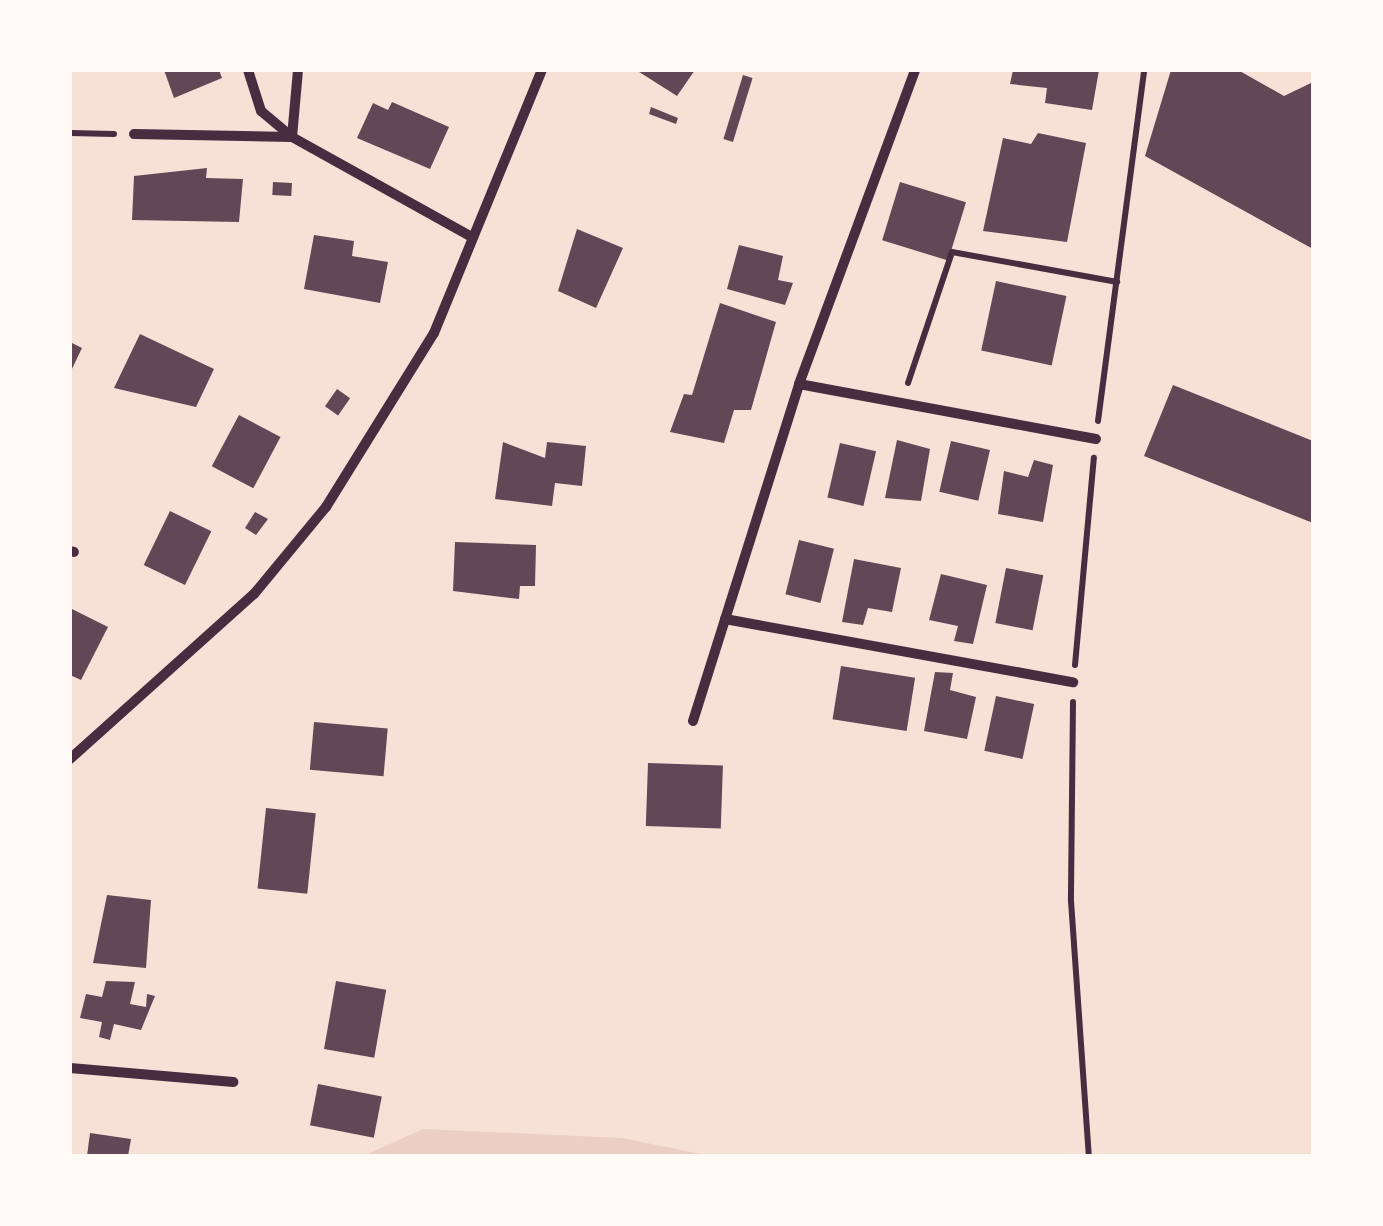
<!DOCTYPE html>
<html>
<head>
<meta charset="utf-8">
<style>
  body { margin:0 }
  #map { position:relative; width:1383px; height:1226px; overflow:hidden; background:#f7e1d7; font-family:Quicksand,sans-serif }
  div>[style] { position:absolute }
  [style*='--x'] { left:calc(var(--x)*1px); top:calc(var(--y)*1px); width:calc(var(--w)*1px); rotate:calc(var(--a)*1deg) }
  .green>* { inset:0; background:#ebcfc5 }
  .building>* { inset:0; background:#644757; transform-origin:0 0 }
  .path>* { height:6px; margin:-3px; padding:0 3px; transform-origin:3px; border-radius:3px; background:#4a2c40 }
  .minor>* { height:10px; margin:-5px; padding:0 5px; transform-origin:5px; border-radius:5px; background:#4a2c40 }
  span { translate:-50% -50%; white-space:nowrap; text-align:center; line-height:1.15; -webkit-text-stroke:8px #fffaf5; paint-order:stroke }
  .frame { position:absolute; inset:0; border:72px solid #fffaf5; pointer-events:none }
</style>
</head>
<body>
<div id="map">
  <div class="green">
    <i style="clip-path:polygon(423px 1129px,622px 1138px,711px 1156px,363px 1156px)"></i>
  </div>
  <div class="building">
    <i style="clip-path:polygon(164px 70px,219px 70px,222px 78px,174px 98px)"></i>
    <i style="clip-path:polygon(636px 70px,695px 70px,677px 96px)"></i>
    <i style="clip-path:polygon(1013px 70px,1099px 70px,1092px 110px,1045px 103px,1047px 88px,1010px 84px)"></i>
    <i style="clip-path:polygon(1171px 70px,1238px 70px,1284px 96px,1313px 82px,1313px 249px,1145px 156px)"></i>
    <i style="left:743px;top:75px;width:10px;height:67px;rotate:17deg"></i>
    <i style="clip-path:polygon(392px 102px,449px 127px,430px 169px,357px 138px,373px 103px,388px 110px)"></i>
    <i style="clip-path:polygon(651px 107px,678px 118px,676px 124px,649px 114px)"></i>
    <i style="clip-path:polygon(1038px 133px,1086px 143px,1067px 242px,983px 231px,1003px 138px,1031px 144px)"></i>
    <i style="clip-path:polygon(207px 168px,206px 178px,243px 179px,239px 222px,132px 220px,134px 176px)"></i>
    <i style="left:273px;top:182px;width:19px;height:13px;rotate:3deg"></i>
    <i style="left:900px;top:182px;width:69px;height:61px;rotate:17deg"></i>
    <i style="clip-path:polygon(577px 229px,623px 248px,596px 308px,558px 291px)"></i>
    <i style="clip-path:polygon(314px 235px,354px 241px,352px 256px,388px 262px,380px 303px,304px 289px)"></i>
    <i style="clip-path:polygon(739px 245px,783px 256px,778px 280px,793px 283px,785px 305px,727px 289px)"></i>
    <i style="left:996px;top:281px;width:72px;height:71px;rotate:12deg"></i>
    <i style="clip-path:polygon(720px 303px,776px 322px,751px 410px,734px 410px,724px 443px,670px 432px,684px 394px,692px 395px)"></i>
    <i style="clip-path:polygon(140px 334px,214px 369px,196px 407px,114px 388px)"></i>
    <i style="clip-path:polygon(70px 342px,82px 348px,70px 373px)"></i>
    <i style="clip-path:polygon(1173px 385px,1313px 441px,1313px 523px,1144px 456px)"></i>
    <i style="left:337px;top:389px;width:16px;height:21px;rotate:35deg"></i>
    <i style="left:239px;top:415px;width:47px;height:58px;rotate:28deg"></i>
    <i style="clip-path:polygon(897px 440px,930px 449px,921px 501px,885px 498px)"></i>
    <i style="left:951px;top:441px;width:40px;height:52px;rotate:13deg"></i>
    <i style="clip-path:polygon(503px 442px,545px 458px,547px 442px,586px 446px,582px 486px,555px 483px,552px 506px,495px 499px)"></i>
    <i style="left:840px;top:443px;width:37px;height:56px;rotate:13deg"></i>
    <i style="clip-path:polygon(1034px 460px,1053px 465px,1043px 522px,998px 514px,1004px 471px,1028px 477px)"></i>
    <i style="left:170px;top:511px;width:46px;height:60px;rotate:26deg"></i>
    <i style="clip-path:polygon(255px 512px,268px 519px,256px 535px,245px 528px)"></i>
    <i style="left:799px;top:540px;width:36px;height:56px;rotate:14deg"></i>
    <i style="clip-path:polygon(455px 542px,536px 545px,535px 586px,520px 586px,519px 599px,453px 591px)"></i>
    <i style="clip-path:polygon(854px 559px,901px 568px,892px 612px,868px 608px,863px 625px,842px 622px)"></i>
    <i style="left:1006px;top:568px;width:38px;height:56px;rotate:11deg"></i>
    <i style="clip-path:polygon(941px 574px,987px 585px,973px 644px,954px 641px,958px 626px,929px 620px)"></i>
    <i style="clip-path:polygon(70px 608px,108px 627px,81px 680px,70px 675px)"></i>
    <i style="left:841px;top:666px;width:75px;height:54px;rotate:9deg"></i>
    <i style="clip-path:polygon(935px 672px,953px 673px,950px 690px,976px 697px,967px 739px,924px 731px)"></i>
    <i style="left:996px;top:696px;width:39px;height:56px;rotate:12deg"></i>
    <i style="left:314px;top:722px;width:74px;height:48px;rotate:5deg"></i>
    <i style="left:648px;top:763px;width:75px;height:63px;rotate:2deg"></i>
    <i style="left:266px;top:808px;width:50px;height:81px;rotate:6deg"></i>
    <i style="clip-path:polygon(107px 895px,151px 900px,146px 968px,93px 963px)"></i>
    <i style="clip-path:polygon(106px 981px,135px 982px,130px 1004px,146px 1007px,147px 994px,155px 996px,141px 1030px,114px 1024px,110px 1040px,99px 1037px,102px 1022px,80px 1018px,86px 994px,102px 997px)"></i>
    <i style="left:336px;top:981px;width:51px;height:69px;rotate:10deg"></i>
    <i style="left:318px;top:1084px;width:65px;height:42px;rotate:11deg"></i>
    <i style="clip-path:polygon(90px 1133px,131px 1139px,128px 1156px,87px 1156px)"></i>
  </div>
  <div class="path">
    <i style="--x:70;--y:133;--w:44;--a:1.3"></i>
    <i style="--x:908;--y:383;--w:138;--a:-71.4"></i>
    <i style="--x:952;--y:252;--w:168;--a:10.3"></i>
    <i style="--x:1098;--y:421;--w:354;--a:-82.5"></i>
    <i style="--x:1075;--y:665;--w:208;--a:-84.8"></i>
    <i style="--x:1073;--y:702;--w:199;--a:90.6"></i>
    <i style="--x:1071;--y:901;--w:256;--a:86"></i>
  </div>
  <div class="minor">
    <i style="--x:298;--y:70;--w:67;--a:95.1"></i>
    <i style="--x:292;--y:137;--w:204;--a:29.1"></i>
    <i style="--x:134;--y:134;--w:158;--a:1.1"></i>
    <i style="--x:292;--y:137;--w:40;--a:-140"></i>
    <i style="--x:261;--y:111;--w:43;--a:-107.6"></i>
    <i style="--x:799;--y:384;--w:302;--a:10.5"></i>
    <i style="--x:70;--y:551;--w:4;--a:14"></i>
    <i style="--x:725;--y:619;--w:354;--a:10.3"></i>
    <i style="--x:693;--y:721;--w:353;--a:-72.5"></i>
    <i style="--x:799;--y:384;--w:335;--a:-69.7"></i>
    <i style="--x:70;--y:759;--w:247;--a:-41.9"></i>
    <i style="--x:254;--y:594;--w:113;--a:-50.4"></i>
    <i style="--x:326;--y:507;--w:205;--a:-58.2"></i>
    <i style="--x:434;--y:333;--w:284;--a:-67.7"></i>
    <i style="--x:70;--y:1068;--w:164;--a:4.9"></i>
  </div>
  <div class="frame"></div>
</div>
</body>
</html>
